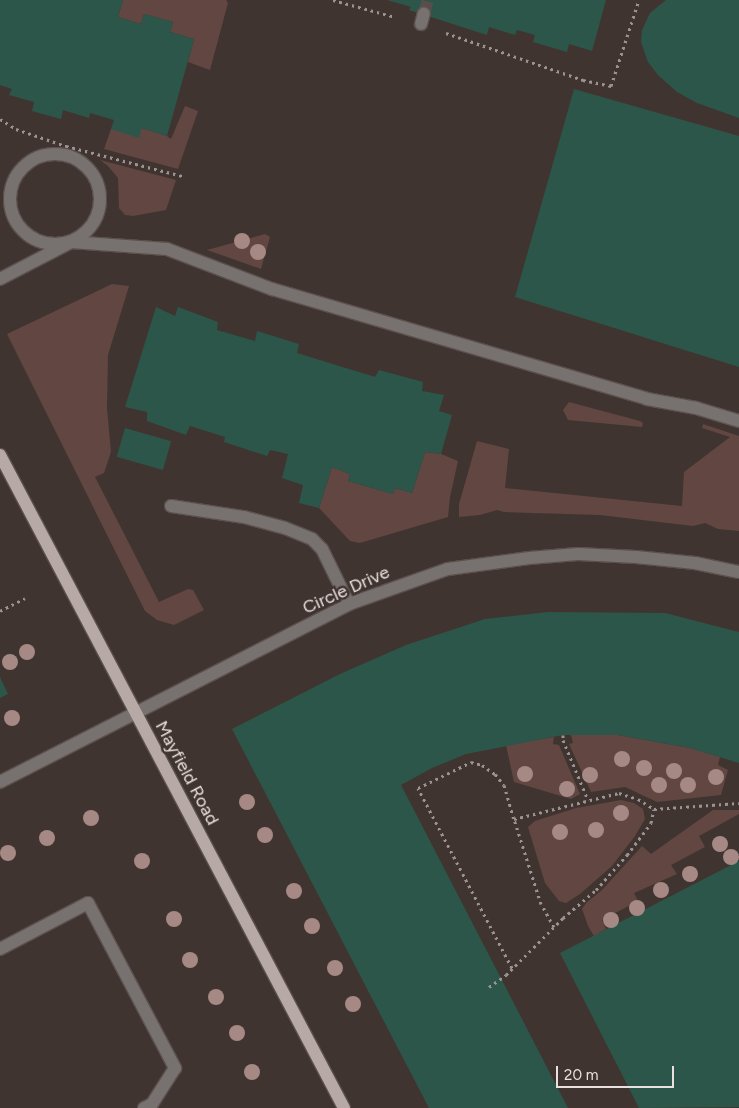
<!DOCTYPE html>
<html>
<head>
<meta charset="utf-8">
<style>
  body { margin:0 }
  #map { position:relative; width:739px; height:1108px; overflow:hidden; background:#403431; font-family:Figtree,sans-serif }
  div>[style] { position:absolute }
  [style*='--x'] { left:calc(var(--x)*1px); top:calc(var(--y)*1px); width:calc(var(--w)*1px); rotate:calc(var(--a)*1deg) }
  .green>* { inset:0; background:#614641 }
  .building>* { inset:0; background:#2c5649; transform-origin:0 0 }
  .minor-tunnel>* { height:12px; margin-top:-6px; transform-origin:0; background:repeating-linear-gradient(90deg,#594e4b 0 12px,transparent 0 18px) }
  .path>* { height:3px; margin-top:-1.5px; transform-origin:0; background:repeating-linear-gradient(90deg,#9d9390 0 2.5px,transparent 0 6.5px) }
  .roads { filter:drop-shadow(1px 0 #5b504d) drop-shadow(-1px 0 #5b504d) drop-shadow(0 1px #5b504d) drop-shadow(0 -1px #5b504d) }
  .minor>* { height:12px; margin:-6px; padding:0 6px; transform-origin:6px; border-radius:6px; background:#77716f }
  .minor>.ring { margin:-6px; padding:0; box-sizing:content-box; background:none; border:12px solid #77716f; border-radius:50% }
  .major>* { height:12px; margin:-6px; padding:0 6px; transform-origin:6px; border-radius:6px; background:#b6a9a6 }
  .trees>* { width:16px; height:16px; margin:-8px; border-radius:50%; background:#a68984 }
  span { translate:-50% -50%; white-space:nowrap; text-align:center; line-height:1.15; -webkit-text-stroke:5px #403431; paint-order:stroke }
  .street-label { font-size:18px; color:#e9e1df }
  .scale { position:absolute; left:556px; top:1066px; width:118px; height:22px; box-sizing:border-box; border:2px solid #e9e1df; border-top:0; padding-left:6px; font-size:15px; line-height:18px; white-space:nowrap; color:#e9e1df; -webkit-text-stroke:4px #403431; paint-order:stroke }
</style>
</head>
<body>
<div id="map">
  <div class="green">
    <i style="clip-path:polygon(123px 0,226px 0,228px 3px,210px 70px,188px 62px,194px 39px,170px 32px,173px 22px,144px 14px,141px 24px,118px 17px)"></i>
    <i style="clip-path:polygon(185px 106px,198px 111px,178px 169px,104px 149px,111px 129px,142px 128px,167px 136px,171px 139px)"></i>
    <i style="clip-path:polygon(100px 160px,176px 180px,166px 210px,133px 216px,125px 215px,119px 208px,118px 178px,108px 166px)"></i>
    <i style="clip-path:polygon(265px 234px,270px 237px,261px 269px,207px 250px)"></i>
    <i style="clip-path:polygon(112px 284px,129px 286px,108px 355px,107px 408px,111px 452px,104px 473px,95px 477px,159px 602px,188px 589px,193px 590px,204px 610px,174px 625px,157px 620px,145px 611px,7px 334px)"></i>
    <i style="clip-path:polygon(569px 402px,640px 421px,643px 423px,642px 427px,568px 420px,563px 410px)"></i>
    <i style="clip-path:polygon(703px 424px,739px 436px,739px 531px,718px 529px,705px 523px,693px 526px,600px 515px,504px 512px,497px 510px,480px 515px,459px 517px,459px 504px,477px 441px,509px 449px,505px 488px,682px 506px,684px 472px,730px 437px,702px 428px)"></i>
    <i style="clip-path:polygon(425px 452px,441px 454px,458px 461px,450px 497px,448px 517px,360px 543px,350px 541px,319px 508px,332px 467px,350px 474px,348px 481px,393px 494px,395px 488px,412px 493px)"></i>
    <i style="clip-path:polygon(571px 735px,618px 735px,690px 748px,720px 757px,718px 765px,728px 770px,721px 795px,657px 802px,625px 787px,591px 792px,569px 744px,573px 743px)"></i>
    <i style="clip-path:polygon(554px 737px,553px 744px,559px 745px,580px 794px,571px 799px,514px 782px,506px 745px)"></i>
    <i style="clip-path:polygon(621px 800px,634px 803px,643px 809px,645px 819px,635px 836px,612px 866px,580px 894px,566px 903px,559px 901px,545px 883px,528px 827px,535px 821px,576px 808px)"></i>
    <i style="clip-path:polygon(713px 810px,739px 810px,739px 814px,699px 836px,705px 847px,671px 865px,677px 874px,634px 893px,638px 901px,602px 920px,606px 929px,594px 936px,588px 926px,582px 909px,586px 903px,602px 890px,642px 846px,651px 854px)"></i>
  </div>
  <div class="building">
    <i style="clip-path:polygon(0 0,123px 0,118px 17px,141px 24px,144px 14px,173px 22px,170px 32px,194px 39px,167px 136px,142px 128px,139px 138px,111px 129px,114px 120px,90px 113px,89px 118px,63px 110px,61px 119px,32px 111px,34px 102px,9px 95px,12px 89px,0 85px)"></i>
    <i style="clip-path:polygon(387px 0,606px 0,592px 51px,569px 44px,567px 52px,533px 42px,535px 35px,517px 30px,515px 35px,489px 27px,487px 35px,409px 10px,411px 7px)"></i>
    <i style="clip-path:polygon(666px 0,739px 0,739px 118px,697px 103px,677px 92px,658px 75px,648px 62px,641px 42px,642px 30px,650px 13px)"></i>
    <i style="clip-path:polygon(574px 89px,739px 136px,739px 367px,515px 297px)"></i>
    <i style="clip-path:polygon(156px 307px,175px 316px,178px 307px,218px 322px,217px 330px,255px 341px,257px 331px,299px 344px,297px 353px,375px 377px,379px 370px,423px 382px,422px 391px,444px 395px,439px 411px,452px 415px,441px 454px,425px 452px,412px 493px,395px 488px,393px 494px,348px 481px,350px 474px,332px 467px,319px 508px,299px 503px,303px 485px,282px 478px,288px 454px,270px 450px,267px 456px,224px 442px,225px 437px,190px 426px,186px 435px,147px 421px,147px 412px,125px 407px)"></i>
    <i style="left:125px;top:428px;width:48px;height:30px;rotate:16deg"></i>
    <i style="clip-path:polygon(548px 612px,665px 613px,739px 632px,739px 763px,690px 748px,618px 735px,563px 735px,466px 754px,432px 768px,401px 785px,568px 1108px,429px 1108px,232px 729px,340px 674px,406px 645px,485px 619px)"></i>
    <i style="clip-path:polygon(0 677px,8px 694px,0 698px)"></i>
    <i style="clip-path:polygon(739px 861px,739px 1107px,639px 1108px,560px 953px)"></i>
  </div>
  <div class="minor-tunnel">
    <i style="--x:424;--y:13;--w:14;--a:-73"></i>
  </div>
  <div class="path">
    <i style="--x:333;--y:0;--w:64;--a:15.3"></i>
    <i style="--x:446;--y:33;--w:145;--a:18.9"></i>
    <i style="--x:583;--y:80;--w:29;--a:12"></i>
    <i style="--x:611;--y:86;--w:90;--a:-72"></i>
    <i style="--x:0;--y:119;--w:19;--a:32"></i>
    <i style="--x:16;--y:129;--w:53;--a:18.8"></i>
    <i style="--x:66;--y:146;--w:120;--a:14.5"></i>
    <i style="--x:0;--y:611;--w:28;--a:-27"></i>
    <i style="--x:563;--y:735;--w:5;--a:90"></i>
    <i style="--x:563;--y:740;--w:65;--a:67.4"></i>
    <i style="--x:554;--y:927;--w:26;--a:-119"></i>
    <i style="--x:541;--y:904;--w:89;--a:-107.6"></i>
    <i style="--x:514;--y:819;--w:108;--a:-13.9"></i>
    <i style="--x:619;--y:793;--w:20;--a:18"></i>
    <i style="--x:638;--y:799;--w:19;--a:32"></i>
    <i style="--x:512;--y:968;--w:203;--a:-117.6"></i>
    <i style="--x:418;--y:788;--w:59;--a:-26.1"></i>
    <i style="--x:471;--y:762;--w:11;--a:15"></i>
    <i style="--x:482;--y:765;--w:16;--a:35"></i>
    <i style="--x:495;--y:774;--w:14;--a:51"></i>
    <i style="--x:504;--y:785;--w:35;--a:74"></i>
    <i style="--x:489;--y:987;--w:21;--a:-35"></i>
    <i style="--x:506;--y:975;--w:81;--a:-45"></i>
    <i style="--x:563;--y:918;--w:43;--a:-40.3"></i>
    <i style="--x:596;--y:890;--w:47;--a:-48.5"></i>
    <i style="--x:627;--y:855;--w:40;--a:-53"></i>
    <i style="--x:651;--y:823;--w:14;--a:-78"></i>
    <i style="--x:654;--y:809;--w:85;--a:-4"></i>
  </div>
  <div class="roads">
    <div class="minor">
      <i style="--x:421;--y:24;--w:11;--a:-75"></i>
      <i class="ring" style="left:10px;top:154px;width:78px;height:78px"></i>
      <i style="--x:0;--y:279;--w:80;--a:-27.5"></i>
      <i style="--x:71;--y:242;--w:96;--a:4.2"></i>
      <i style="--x:167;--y:249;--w:112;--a:20.9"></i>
      <i style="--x:272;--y:289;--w:391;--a:16.3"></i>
      <i style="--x:647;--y:399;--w:50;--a:10.4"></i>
      <i style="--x:696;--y:408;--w:45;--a:16.8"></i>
      <i style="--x:171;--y:506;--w:74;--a:8.6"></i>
      <i style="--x:244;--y:517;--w:42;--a:15"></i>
      <i style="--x:285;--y:528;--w:29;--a:22"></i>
      <i style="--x:312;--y:539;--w:14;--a:45"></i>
      <i style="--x:322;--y:549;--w:61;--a:63.9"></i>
      <i style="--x:0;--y:782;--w:392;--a:-27"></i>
      <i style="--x:349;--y:604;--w:105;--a:-19.5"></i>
      <i style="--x:448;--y:569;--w:82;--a:-7.7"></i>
      <i style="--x:529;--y:558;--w:49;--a:-4.7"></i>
      <i style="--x:578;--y:554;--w:58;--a:3"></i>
      <i style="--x:636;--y:557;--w:59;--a:5.8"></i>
      <i style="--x:695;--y:563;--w:45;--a:11.6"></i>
      <i style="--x:0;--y:949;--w:99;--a:-27.6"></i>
      <i style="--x:88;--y:903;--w:187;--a:62.2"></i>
      <i style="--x:175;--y:1068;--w:43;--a:122.6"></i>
      <i style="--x:152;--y:1104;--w:9;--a:153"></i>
    </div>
    <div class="major">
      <i style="--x:0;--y:455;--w:738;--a:62.22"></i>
    </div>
  </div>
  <div class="trees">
    <i style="left:242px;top:241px"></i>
    <i style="left:258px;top:252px"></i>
    <i style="left:27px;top:652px"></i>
    <i style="left:10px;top:662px"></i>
    <i style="left:12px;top:718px"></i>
    <i style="left:622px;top:759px"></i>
    <i style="left:644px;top:768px"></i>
    <i style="left:674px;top:771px"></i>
    <i style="left:525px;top:774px"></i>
    <i style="left:590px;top:775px"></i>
    <i style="left:716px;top:777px"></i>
    <i style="left:659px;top:785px"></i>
    <i style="left:688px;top:785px"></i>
    <i style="left:567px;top:789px"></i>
    <i style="left:247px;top:802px"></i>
    <i style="left:621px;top:813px"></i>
    <i style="left:91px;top:818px"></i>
    <i style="left:596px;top:830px"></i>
    <i style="left:560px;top:832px"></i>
    <i style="left:265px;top:835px"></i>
    <i style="left:47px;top:838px"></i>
    <i style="left:720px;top:844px"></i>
    <i style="left:8px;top:853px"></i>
    <i style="left:731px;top:857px"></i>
    <i style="left:142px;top:861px"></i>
    <i style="left:690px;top:874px"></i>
    <i style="left:661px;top:890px"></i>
    <i style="left:294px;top:891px"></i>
    <i style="left:637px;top:908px"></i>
    <i style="left:174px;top:919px"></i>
    <i style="left:611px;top:920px"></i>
    <i style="left:312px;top:926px"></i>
    <i style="left:190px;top:960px"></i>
    <i style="left:335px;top:968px"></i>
    <i style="left:216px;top:997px"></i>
    <i style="left:353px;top:1004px"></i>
    <i style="left:237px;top:1033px"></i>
    <i style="left:252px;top:1072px"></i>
  </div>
  <div class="street-label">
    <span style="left:346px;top:590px;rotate:-24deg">Circle Drive</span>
    <span style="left:187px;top:773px;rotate:62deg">Mayfield Road</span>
  </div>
  <div class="scale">20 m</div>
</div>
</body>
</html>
